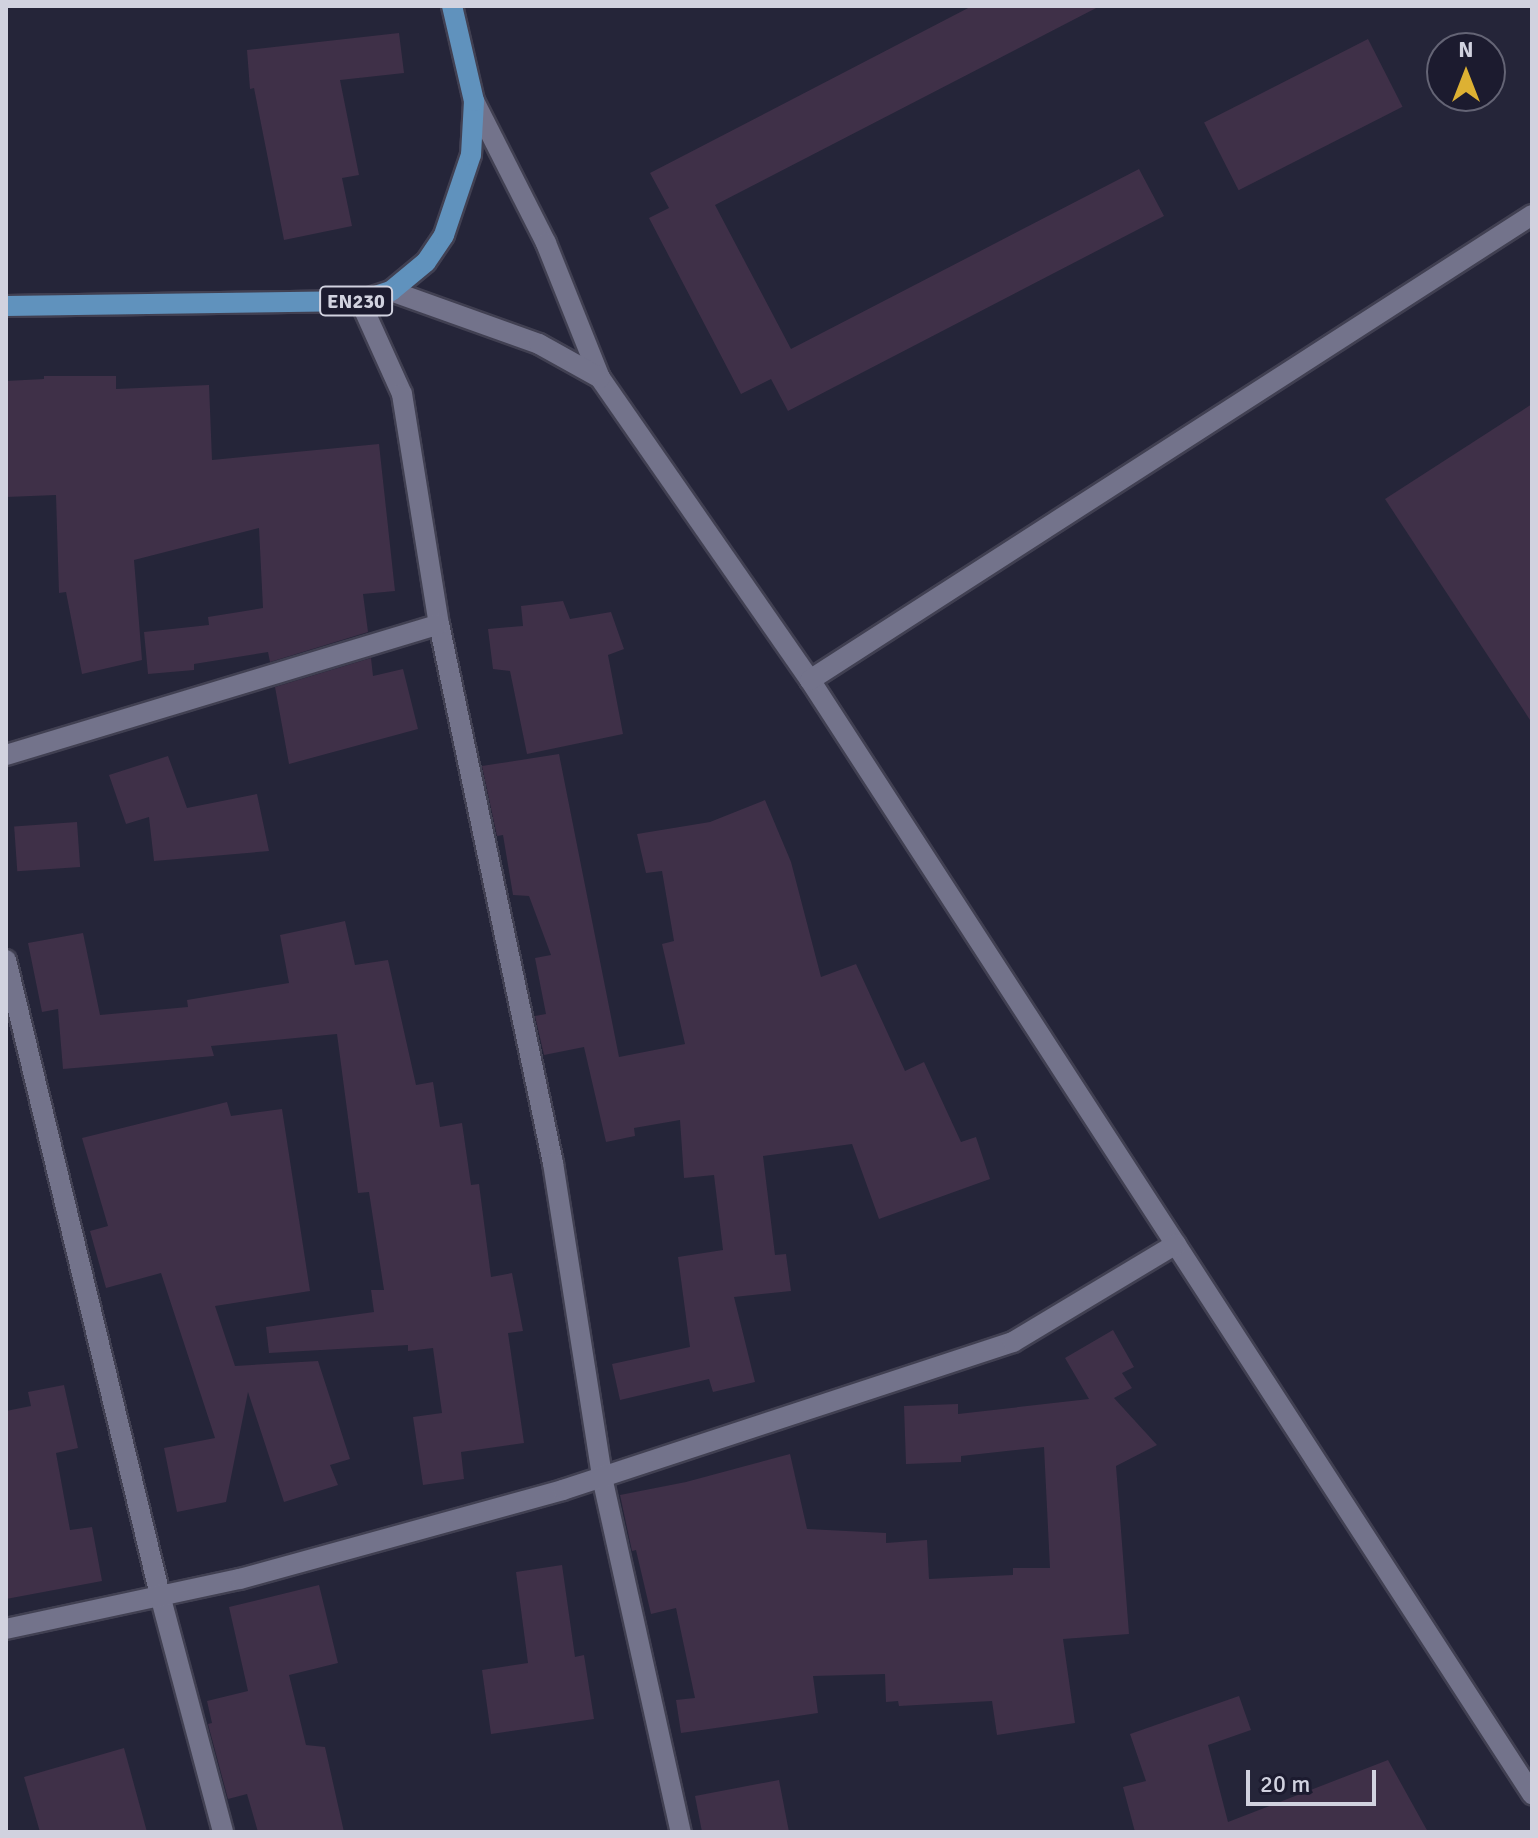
<!DOCTYPE html>
<html>
<head>
<meta charset="utf-8">
<style>
  body { margin:0 }
  #map { position:relative; width:1538px; height:1838px; overflow:hidden; background:#252539; font-family:Signika,sans-serif }
  div>[style] { position:absolute }
  [style*='--x'] { left:calc(var(--x)*1px); top:calc(var(--y)*1px); width:calc(var(--w)*1px); rotate:calc(var(--a)*1deg) }
  .building>* { inset:0; background:#3f3048; transform-origin:0 0 }
  .roads { filter:drop-shadow(2px 0 #414052) drop-shadow(-2px 0 #414052) drop-shadow(0 2px #414052) drop-shadow(0 -2px #414052) }
  .minor>* { height:20px; margin:-10px; padding:0 10px; transform-origin:10px; border-radius:10px; background:#73738b }
  .primary>* { height:20px; margin:-10px; padding:0 10px; transform-origin:10px; border-radius:10px; background:#6092bd }
  span { translate:-50% -50%; white-space:nowrap; text-align:center; line-height:1.15; -webkit-text-stroke:6px #1c1b2f; paint-order:stroke }
  .shield-label span { padding:2px 6px; background:#1c1b2f; border:2px solid; border-radius:6px; -webkit-text-stroke-width:0 }
  .shield-label { font-size:20px; color:#d1d2df; font-weight:700 }
  .frame { position:absolute; inset:0; border:8px solid #d1d2df; pointer-events:none }
  .north { position:absolute; left:1426px; top:32px; width:80px; height:80px; box-sizing:border-box; background:#1c1b2f; border:2px solid #646475; border-radius:50%; rotate:0deg; font-size:22px; font-weight:700; line-height:32px; text-align:center; color:#d1d2df }
  .north::after { content:''; display:block; margin:auto; width:28px; height:36px; background:#ddb133; clip-path:polygon(50% 0,100% 100%,50% 72%,0 100%) }
  .scale { position:absolute; left:1246px; top:1770px; width:130px; height:36px; box-sizing:border-box; border:4px solid #d1d2df; border-top:0; padding-left:10px; font-size:24px; line-height:28px; white-space:nowrap; color:#d1d2df; -webkit-text-stroke:6px #1c1b2f; paint-order:stroke }
</style>
</head>
<body>
<div id="map">
  <div class="building">
    <i style="clip-path:polygon(972px 6px,1100px 6px,715px 205px,791px 349px,1139px 169px,1164px 216px,788px 411px,771px 379px,741px 394px,649px 218px,669px 208px,650px 173px)"></i>
    <i style="clip-path:polygon(399px 33px,404px 73px,340px 80px,359px 175px,342px 178px,352px 226px,284px 240px,254px 88px,250px 89px,247px 50px)"></i>
    <i style="left:1368px;top:39px;width:76px;height:184px;rotate:63deg"></i>
    <i style="clip-path:polygon(44px 376px,116px 376px,116px 389px,209px 385px,212px 460px,379px 444px,395px 591px,363px 594px,368px 632px,270px 662px,268px 652px,194px 664px,194px 670px,148px 674px,144px 632px,209px 625px,208px 617px,263px 608px,259px 528px,134px 560px,142px 660px,82px 674px,66px 592px,59px 593px,56px 495px,6px 497px,6px 381px,44px 379px)"></i>
    <i style="clip-path:polygon(1532px 404px,1532px 723px,1385px 499px)"></i>
    <i style="clip-path:polygon(563px 601px,570px 619px,611px 612px,624px 649px,608px 655px,623px 734px,527px 754px,510px 671px,493px 669px,488px 629px,523px 626px,521px 606px)"></i>
    <i style="clip-path:polygon(371px 658px,373px 676px,403px 669px,418px 729px,289px 764px,275px 687px)"></i>
    <i style="clip-path:polygon(559px 754px,619px 1057px,685px 1044px,662px 944px,674px 941px,662px 871px,646px 873px,637px 834px,710px 822px,765px 800px,791px 862px,821px 977px,856px 964px,905px 1071px,924px 1062px,961px 1142px,976px 1137px,990px 1179px,879px 1219px,852px 1144px,763px 1156px,775px 1255px,786px 1254px,791px 1291px,734px 1297px,755px 1382px,713px 1392px,709px 1379px,620px 1400px,612px 1364px,690px 1347px,678px 1257px,723px 1250px,714px 1175px,684px 1178px,680px 1120px,634px 1128px,635px 1136px,606px 1142px,584px 1047px,544px 1055px,535px 1016px,546px 1014px,535px 958px,551px 955px,529px 896px,513px 895px,503px 835px,497px 836px,482px 766px)"></i>
    <i style="clip-path:polygon(168px 756px,187px 808px,257px 794px,269px 851px,154px 861px,149px 817px,126px 824px,109px 775px)"></i>
    <i style="left:77px;top:822px;width:45px;height:63px;rotate:86deg"></i>
    <i style="clip-path:polygon(345px 921px,355px 965px,388px 960px,416px 1085px,433px 1082px,440px 1127px,462px 1123px,471px 1185px,479px 1184px,491px 1277px,512px 1273px,523px 1331px,508px 1333px,524px 1443px,461px 1452px,464px 1479px,423px 1485px,413px 1417px,442px 1413px,433px 1348px,408px 1351px,408px 1345px,269px 1353px,266px 1327px,374px 1312px,371px 1290px,384px 1290px,369px 1192px,358px 1193px,337px 1034px,211px 1046px,214px 1056px,63px 1069px,58px 1009px,42px 1012px,28px 943px,83px 933px,100px 1015px,188px 1007px,187px 1000px,289px 983px,280px 935px)"></i>
    <i style="clip-path:polygon(227px 1102px,231px 1116px,282px 1109px,310px 1291px,215px 1306px,235px 1366px,318px 1361px,350px 1459px,330px 1465px,338px 1485px,284px 1502px,248px 1392px,226px 1502px,177px 1512px,164px 1448px,215px 1438px,161px 1273px,106px 1288px,90px 1231px,108px 1226px,82px 1138px)"></i>
    <i style="clip-path:polygon(1113px 1330px,1134px 1367px,1122px 1373px,1132px 1388px,1114px 1398px,1157px 1445px,1116px 1466px,1129px 1634px,1063px 1639px,1075px 1723px,997px 1735px,992px 1701px,899px 1706px,898px 1701px,886px 1702px,885px 1674px,813px 1676px,818px 1713px,681px 1733px,676px 1700px,695px 1698px,676px 1608px,651px 1614px,636px 1550px,632px 1551px,620px 1495px,686px 1482px,790px 1454px,807px 1529px,886px 1533px,886px 1543px,927px 1540px,929px 1579px,1013px 1575px,1013px 1568px,1050px 1568px,1044px 1447px,961px 1456px,961px 1462px,906px 1464px,904px 1406px,958px 1404px,958px 1414px,1089px 1399px,1065px 1358px)"></i>
    <i style="clip-path:polygon(64px 1385px,78px 1448px,56px 1453px,70px 1530px,92px 1527px,102px 1581px,6px 1599px,6px 1411px,31px 1406px,28px 1392px)"></i>
    <i style="clip-path:polygon(562px 1565px,575px 1657px,584px 1655px,594px 1719px,491px 1734px,482px 1670px,528px 1663px,516px 1572px)"></i>
    <i style="clip-path:polygon(319px 1585px,338px 1663px,289px 1675px,306px 1745px,325px 1747px,344px 1832px,258px 1832px,247px 1794px,228px 1799px,208px 1724px,212px 1723px,207px 1701px,248px 1691px,229px 1607px)"></i>
    <i style="clip-path:polygon(1239px 1696px,1251px 1730px,1208px 1745px,1228px 1822px,1388px 1760px,1428px 1832px,1135px 1832px,1123px 1787px,1146px 1781px,1130px 1734px)"></i>
    <i style="clip-path:polygon(124px 1748px,147px 1832px,40px 1832px,24px 1777px)"></i>
    <i style="clip-path:polygon(779px 1780px,789px 1832px,702px 1832px,695px 1796px)"></i>
  </div>
  <div class="roads">
    <div class="minor">
      <i style="--x:474;--y:101;--w:159;--a:63.1"></i>
      <i style="--x:546;--y:243;--w:145;--a:68.2"></i>
      <i style="--x:600;--y:378;--w:368;--a:55.2"></i>
      <i style="--x:810;--y:680;--w:1328;--a:57.05"></i>
      <i style="--x:391;--y:291;--w:157;--a:19.7"></i>
      <i style="--x:539;--y:344;--w:70;--a:29.1"></i>
      <i style="--x:360;--y:301;--w:102;--a:65.7"></i>
      <i style="--x:402;--y:394;--w:233;--a:80.9"></i>
      <i style="--x:439;--y:624;--w:551;--a:78.06"></i>
      <i style="--x:553;--y:1163;--w:318;--a:81.1"></i>
      <i style="--x:602;--y:1477;--w:364;--a:77.5"></i>
      <i style="--x:810;--y:680;--w:859;--a:-32.78"></i>
      <i style="--x:6;--y:755;--w:452;--a:-16.8"></i>
      <i style="--x:6;--y:960;--w:653;--a:76.37"></i>
      <i style="--x:160;--y:1595;--w:245;--a:75.1"></i>
      <i style="--x:6;--y:1629;--w:239;--a:-12.1"></i>
      <i style="--x:240;--y:1579;--w:335;--a:-15.4"></i>
      <i style="--x:563;--y:1490;--w:474;--a:-18.2"></i>
      <i style="--x:1013;--y:1342;--w:190;--a:-31"></i>
    </div>
    <div class="primary">
      <i style="--x:6;--y:306;--w:354;--a:-0.8"></i>
      <i style="--x:360;--y:301;--w:33;--a:-18"></i>
      <i style="--x:391;--y:291;--w:45;--a:-39.6"></i>
      <i style="--x:426;--y:262;--w:32;--a:-56"></i>
      <i style="--x:444;--y:235;--w:84;--a:-71.4"></i>
      <i style="--x:471;--y:155;--w:54;--a:-86.8"></i>
      <i style="--x:474;--y:101;--w:98;--a:-103"></i>
    </div>
  </div>
  <div class="shield-label">
    <span style="left:356px;top:301px">EN230</span>
  </div>
  <div class="frame"></div>
  <div class="north">N</div>
  <div class="scale">20 m</div>
</div>
</body>
</html>
